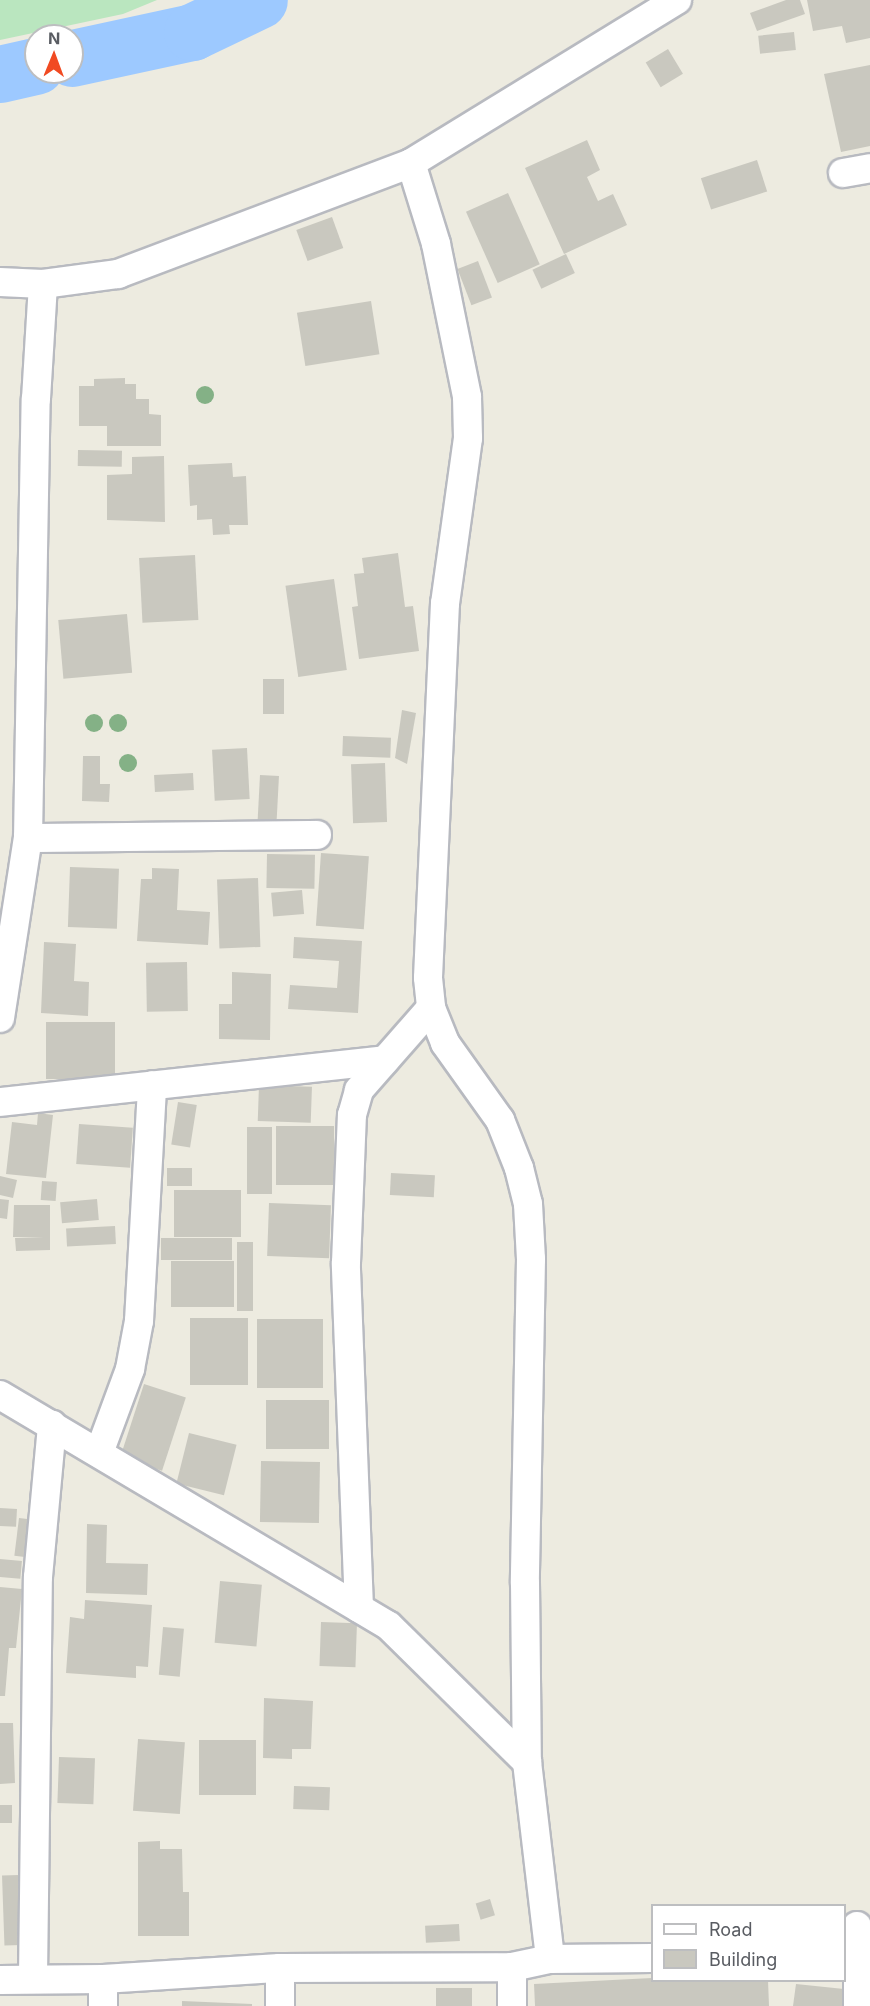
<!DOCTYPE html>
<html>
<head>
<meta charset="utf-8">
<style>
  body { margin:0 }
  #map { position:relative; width:870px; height:2006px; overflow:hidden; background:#edebe0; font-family:Inter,sans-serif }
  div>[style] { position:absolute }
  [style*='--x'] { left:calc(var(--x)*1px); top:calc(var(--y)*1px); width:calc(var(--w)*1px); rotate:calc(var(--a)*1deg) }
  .green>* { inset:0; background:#bae6bf }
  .river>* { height:57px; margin:-28.5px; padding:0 28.5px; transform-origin:28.5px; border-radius:28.5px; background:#9dc9ff }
  .building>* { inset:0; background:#c9c8bf; transform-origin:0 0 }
  .roads { filter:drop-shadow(2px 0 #b8bac0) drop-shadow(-2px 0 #b8bac0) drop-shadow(0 2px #b8bac0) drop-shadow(0 -2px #b8bac0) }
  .minor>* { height:28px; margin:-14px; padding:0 14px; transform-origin:14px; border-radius:14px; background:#fff }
  .trees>* { width:18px; height:18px; margin:-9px; border-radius:50%; background:#84b186 }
  span { translate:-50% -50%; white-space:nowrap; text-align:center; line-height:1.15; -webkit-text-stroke:6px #fff; paint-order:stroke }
  .legend { position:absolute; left:651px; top:1904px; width:195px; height:78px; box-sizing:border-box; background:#fff; border:2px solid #bdbec0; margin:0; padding:8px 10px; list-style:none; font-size:18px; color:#595c62 }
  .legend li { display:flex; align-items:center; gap:12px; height:30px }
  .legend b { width:30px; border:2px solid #bdbec0 }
  .north { position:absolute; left:24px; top:24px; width:60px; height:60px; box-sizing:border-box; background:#fff; border:2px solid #bdbec0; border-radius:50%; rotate:1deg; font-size:16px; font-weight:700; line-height:24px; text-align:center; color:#595c62 }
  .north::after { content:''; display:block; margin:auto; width:21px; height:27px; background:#f14a22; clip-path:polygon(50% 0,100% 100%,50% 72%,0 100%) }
</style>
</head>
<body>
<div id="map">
  <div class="green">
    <i style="clip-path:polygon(0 0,157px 0,123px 14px,0 40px)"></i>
  </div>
  <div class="river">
    <i style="--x:72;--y:58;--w:123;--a:-12.2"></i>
    <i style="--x:192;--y:32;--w:74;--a:-25.5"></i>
    <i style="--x:0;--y:74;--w:37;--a:-13"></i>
  </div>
  <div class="building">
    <i style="clip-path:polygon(786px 0,800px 0,805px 14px,757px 31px,750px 13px)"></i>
    <i style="clip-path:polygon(807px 0,870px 0,870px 38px,846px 43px,842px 26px,813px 31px)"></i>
    <i style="left:794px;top:32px;width:18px;height:36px;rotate:84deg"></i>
    <i style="left:668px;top:49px;width:29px;height:26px;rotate:59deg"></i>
    <i style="clip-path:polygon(870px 65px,870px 146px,841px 152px,824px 74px)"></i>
    <i style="clip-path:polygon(587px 140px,600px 170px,587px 177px,598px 201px,613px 194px,627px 225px,564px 254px,525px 168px)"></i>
    <i style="left:757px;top:160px;width:33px;height:59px;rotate:72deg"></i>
    <i style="left:508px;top:193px;width:78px;height:46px;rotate:66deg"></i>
    <i style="left:332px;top:217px;width:33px;height:38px;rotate:70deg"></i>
    <i style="left:566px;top:254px;width:21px;height:37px;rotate:65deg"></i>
    <i style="left:478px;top:261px;width:39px;height:22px;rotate:69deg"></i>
    <i style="left:371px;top:301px;width:54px;height:75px;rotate:81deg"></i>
    <i style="clip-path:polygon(125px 378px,125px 384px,136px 384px,136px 399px,149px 399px,149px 414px,161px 415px,161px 446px,107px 446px,107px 426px,79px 426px,79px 386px,94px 386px,94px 379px)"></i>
    <i style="left:78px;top:450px;width:44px;height:16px;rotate:1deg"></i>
    <i style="clip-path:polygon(164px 456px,165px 522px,107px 520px,107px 475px,132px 474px,132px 457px)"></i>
    <i style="clip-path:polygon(232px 463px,233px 477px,246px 476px,248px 525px,229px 525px,230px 534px,213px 535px,212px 519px,197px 520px,197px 505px,190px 506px,188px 465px)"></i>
    <i style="clip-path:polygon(398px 553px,405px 607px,413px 606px,419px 651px,359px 659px,352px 607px,358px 606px,354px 574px,364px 573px,362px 558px)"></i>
    <i style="left:195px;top:555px;width:65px;height:56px;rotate:87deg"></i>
    <i style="left:334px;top:579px;width:92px;height:49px;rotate:82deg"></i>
    <i style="left:127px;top:614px;width:59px;height:69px;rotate:85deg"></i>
    <i style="left:263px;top:679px;width:21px;height:35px"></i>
    <i style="clip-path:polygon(402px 710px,416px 713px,407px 764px,395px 758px)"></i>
    <i style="left:343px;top:736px;width:48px;height:20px;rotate:2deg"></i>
    <i style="left:247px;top:748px;width:51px;height:35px;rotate:87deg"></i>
    <i style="clip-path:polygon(83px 756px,100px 756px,100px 784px,110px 784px,109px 802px,82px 801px)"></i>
    <i style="left:385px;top:763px;width:59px;height:34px;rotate:88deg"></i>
    <i style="left:193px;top:773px;width:17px;height:39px;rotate:87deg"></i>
    <i style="left:260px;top:775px;width:19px;height:50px;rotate:3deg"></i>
    <i style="left:321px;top:853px;width:48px;height:73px;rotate:4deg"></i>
    <i style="left:267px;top:854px;width:48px;height:34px;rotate:1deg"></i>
    <i style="left:70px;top:867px;width:49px;height:60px;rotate:2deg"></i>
    <i style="clip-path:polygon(152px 868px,179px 869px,177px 910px,210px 912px,208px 945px,137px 941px,141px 879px,152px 879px)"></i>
    <i style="left:258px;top:878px;width:69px;height:41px;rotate:88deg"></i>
    <i style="left:302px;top:890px;width:24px;height:31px;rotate:85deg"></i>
    <i style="clip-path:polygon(294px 937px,362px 941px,358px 1013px,288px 1009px,290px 985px,337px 988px,339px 961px,293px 958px)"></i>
    <i style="clip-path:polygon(44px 942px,76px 944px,74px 981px,89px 982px,88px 1016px,41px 1013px)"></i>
    <i style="left:187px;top:962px;width:49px;height:41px;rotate:89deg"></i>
    <i style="clip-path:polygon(232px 972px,271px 974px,270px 1040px,219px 1039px,219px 1004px,232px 1004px)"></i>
    <i style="left:46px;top:1022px;width:69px;height:57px"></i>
    <i style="left:259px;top:1085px;width:53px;height:36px;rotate:2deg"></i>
    <i style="left:178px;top:1102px;width:19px;height:43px;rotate:9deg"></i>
    <i style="clip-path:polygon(38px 1113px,53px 1115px,46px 1178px,6px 1174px,12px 1122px,37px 1125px)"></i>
    <i style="left:79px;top:1124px;width:54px;height:40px;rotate:4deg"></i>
    <i style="left:276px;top:1126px;width:58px;height:59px"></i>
    <i style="left:247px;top:1127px;width:25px;height:67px"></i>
    <i style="left:192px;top:1168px;width:18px;height:25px;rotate:90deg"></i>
    <i style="left:391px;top:1173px;width:44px;height:22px;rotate:3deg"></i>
    <i style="clip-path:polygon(0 1176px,17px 1180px,13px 1198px,0 1195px)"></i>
    <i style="left:42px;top:1181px;width:15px;height:19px;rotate:4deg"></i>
    <i style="left:174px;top:1190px;width:67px;height:47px"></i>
    <i style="clip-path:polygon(0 1199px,9px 1200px,7px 1219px,0 1218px)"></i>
    <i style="left:97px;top:1199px;width:21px;height:37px;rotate:85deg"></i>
    <i style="left:269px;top:1203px;width:62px;height:53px;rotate:2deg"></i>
    <i style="clip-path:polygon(14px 1205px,50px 1205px,50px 1250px,16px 1251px,15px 1238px,44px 1237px,13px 1237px)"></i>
    <i style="left:115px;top:1226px;width:18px;height:49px;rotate:87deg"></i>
    <i style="left:161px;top:1238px;width:71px;height:22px"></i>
    <i style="left:253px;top:1242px;width:69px;height:16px;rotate:90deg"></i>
    <i style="left:171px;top:1261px;width:63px;height:46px"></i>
    <i style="left:190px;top:1318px;width:58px;height:67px"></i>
    <i style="left:257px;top:1319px;width:66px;height:69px"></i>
    <i style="left:144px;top:1384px;width:44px;height:77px;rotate:18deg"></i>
    <i style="left:266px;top:1400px;width:63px;height:49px"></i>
    <i style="left:189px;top:1433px;width:49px;height:52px;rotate:14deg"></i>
    <i style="left:261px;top:1461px;width:59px;height:61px;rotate:1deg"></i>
    <i style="left:0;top:1508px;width:17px;height:18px;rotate:3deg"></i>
    <i style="left:19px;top:1518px;width:17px;height:38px;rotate:7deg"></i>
    <i style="clip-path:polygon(87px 1524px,107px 1525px,106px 1563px,148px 1564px,147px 1595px,86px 1593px)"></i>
    <i style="left:0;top:1559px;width:22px;height:18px;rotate:5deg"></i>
    <i style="left:220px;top:1581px;width:42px;height:62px;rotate:5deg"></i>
    <i style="clip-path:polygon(0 1587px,22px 1589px,16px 1648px,9px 1648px,5px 1696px,0 1696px)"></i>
    <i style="clip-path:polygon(85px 1600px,152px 1605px,148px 1667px,136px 1666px,136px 1678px,66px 1673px,70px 1617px,84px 1619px)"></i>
    <i style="left:321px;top:1622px;width:36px;height:44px;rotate:2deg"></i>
    <i style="left:163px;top:1627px;width:21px;height:48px;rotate:5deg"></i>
    <i style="clip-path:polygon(264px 1698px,313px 1701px,311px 1749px,292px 1749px,292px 1759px,263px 1758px)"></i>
    <i style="clip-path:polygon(0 1723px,13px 1723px,15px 1783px,0 1784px)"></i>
    <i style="left:138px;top:1739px;width:47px;height:72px;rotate:4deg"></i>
    <i style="left:256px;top:1740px;width:55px;height:57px;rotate:90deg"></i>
    <i style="left:59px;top:1757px;width:36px;height:46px;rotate:2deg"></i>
    <i style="left:294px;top:1786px;width:36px;height:23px;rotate:2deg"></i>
    <i style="left:0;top:1805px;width:12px;height:18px"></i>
    <i style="clip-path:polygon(160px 1841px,160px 1849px,182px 1849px,183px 1892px,189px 1892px,189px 1936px,138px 1936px,138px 1842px)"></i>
    <i style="left:19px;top:1875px;width:70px;height:17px;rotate:88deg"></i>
    <i style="left:490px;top:1899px;width:17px;height:15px;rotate:73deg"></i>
    <i style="left:459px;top:1924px;width:17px;height:34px;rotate:87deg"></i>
    <i style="clip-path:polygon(652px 1978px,768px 1980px,769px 2006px,535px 2006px,534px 1984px)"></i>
    <i style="clip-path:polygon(796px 1984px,844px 1989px,842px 2006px,793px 2006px)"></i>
    <i style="left:436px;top:1988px;width:36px;height:18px"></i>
    <i style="clip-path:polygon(182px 2001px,252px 2004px,252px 2006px,182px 2006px)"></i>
  </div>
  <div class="roads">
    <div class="minor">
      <i style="--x:411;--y:163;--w:85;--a:72.8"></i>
      <i style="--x:436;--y:244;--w:156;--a:78.5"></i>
      <i style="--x:467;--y:397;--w:41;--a:88.6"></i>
      <i style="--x:468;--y:438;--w:167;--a:97.9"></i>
      <i style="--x:445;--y:603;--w:375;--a:92.6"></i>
      <i style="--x:428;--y:978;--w:30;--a:84"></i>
      <i style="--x:431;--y:1008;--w:38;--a:68"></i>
      <i style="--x:445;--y:1043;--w:95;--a:54.5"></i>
      <i style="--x:500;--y:1120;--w:52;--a:68.4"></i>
      <i style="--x:519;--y:1168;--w:37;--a:76"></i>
      <i style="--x:528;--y:1204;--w:55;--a:86.9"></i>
      <i style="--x:531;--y:1259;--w:324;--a:91.1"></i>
      <i style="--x:525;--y:1583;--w:179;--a:89.4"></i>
      <i style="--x:527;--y:1762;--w:198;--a:83.3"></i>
      <i style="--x:843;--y:173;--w:27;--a:-10"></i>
      <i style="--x:0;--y:282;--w:43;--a:2.7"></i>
      <i style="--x:43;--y:284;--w:76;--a:-7.6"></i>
      <i style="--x:118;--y:274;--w:313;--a:-20.7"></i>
      <i style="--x:411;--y:163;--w:312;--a:-31.5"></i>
      <i style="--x:28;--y:838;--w:289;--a:-0.6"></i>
      <i style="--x:0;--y:1018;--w:182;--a:-81.2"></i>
      <i style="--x:28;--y:838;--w:439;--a:-89"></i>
      <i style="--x:36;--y:399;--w:115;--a:-86.5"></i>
      <i style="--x:0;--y:1102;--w:387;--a:-6.2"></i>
      <i style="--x:0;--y:1395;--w:452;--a:30.7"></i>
      <i style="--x:389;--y:1626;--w:194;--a:44.6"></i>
      <i style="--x:99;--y:1453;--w:90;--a:-69.7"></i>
      <i style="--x:130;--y:1369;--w:49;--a:-79.4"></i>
      <i style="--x:139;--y:1321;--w:236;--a:-86.8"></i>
      <i style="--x:359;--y:1608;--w:345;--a:-92.2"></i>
      <i style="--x:346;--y:1263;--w:148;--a:-87.7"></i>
      <i style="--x:352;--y:1115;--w:26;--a:-74"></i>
      <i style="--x:359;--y:1090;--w:109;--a:-48.7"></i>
      <i style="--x:857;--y:1926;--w:80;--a:89.3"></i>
      <i style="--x:512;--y:1967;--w:39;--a:90"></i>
      <i style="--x:33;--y:1978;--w:401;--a:-89.3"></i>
      <i style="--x:38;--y:1577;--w:153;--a:-84.7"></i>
      <i style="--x:0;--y:1980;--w:103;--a:-0.6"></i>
      <i style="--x:103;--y:1979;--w:177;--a:-3.6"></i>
      <i style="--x:280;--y:1968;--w:232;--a:-0.2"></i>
      <i style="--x:512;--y:1967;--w:39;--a:-12"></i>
      <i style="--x:550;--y:1959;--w:102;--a:-0.6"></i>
      <i style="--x:103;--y:2006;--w:27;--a:-90"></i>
      <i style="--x:280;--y:2006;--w:38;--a:-90"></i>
    </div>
  </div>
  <div class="trees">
    <i style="left:205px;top:395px"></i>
    <i style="left:94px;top:723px"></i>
    <i style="left:118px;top:723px"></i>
    <i style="left:128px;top:763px"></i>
  </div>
  <ul class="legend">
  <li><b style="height:8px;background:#fff"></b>Road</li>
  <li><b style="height:16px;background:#c9c8bf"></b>Building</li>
  </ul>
  <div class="north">N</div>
</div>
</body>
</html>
